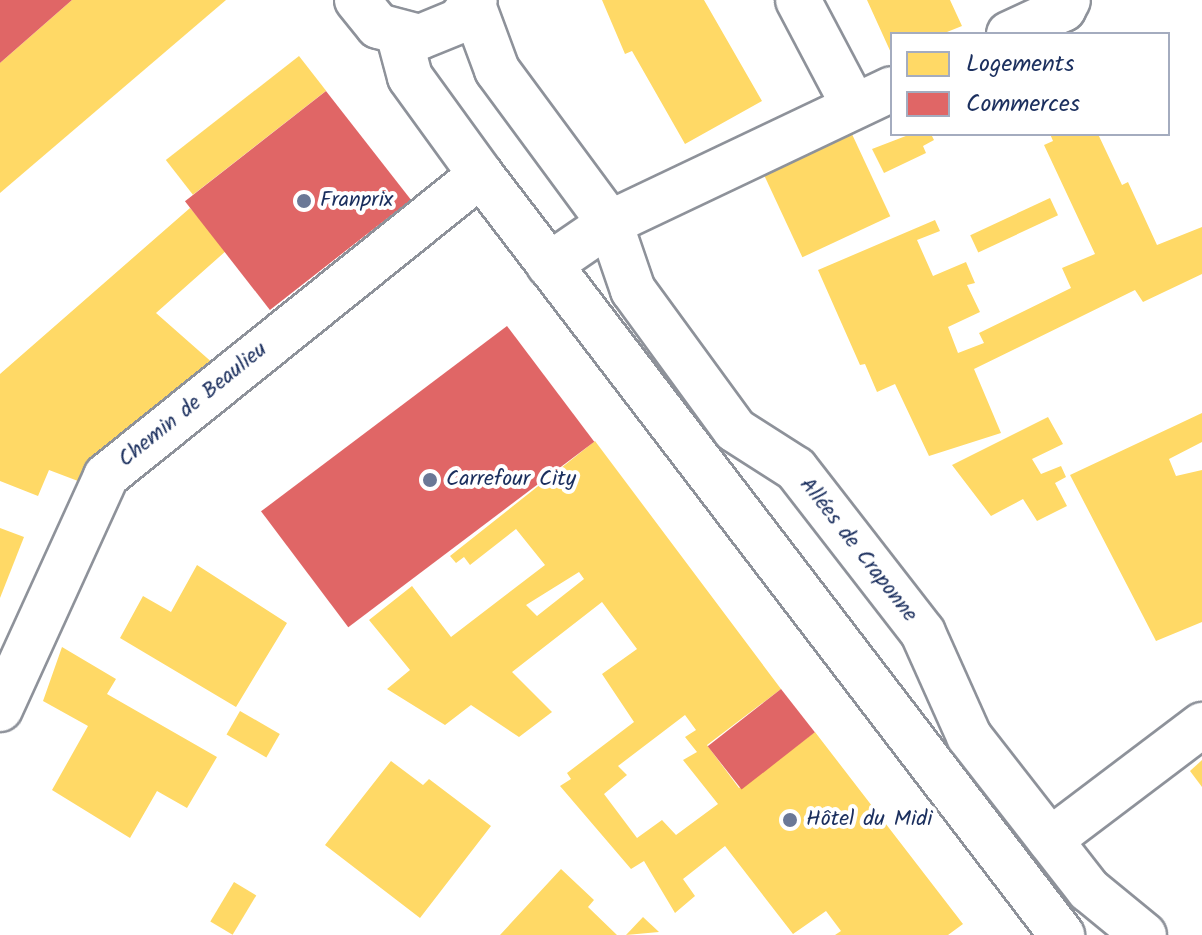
<!DOCTYPE html>
<html>
<head>
<meta charset="utf-8">
<style>
  body { margin:0 }
  #map { position:relative; width:1202px; height:935px; overflow:hidden; background:#fff; font-family:Kalam,sans-serif }
  div>[style] { position:absolute }
  [style*='--x'] { left:calc(var(--x)*1px); top:calc(var(--y)*1px); width:calc(var(--w)*1px); rotate:calc(var(--a)*1deg) }
  .homes>* { inset:0; background:#ffd966; transform-origin:0 0 }
  .shops>* { inset:0; background:#e06666; transform-origin:0 0 }
  .roads { filter:drop-shadow(2px 0 #8e929a) drop-shadow(-2px 0 #8e929a) drop-shadow(0 2px #8e929a) drop-shadow(0 -2px #8e929a) }
  .minor>* { height:44px; margin:-22px; padding:0 22px; transform-origin:22px; border-radius:22px; background:#fff }
  .major>* { height:44px; margin:-22px; padding:0 22px; transform-origin:22px; border-radius:22px; background:#fff }
  .dots>* { width:22px; height:22px; translate:-50% -50%; box-sizing:border-box; border:4px solid #fff; border-radius:50% }
  span { translate:-50% -50%; white-space:nowrap; text-align:center; line-height:1.15; -webkit-text-stroke:8px #fff; paint-order:stroke }
  .poi-label { font-size:22px; color:#1b2f5e }
  .left { translate:0 -50%; text-align:left }
  .street-label { font-size:22px; color:#1b2f5e }
  .legend { position:absolute; left:890px; top:32px; width:280px; height:104px; box-sizing:border-box; background:#fff; border:2px solid #a4acbf; margin:0; padding:10px 14px; list-style:none; font-size:24px; color:#1b2f5e }
  .legend li { display:flex; align-items:center; gap:16px; height:40px }
  .legend b { width:40px; border:2px solid #a4acbf }
</style>
</head>
<body>
<div id="map">
  <div class="homes">
    <i style="clip-path:polygon(72px 0,226px 0,0 193px,0 63px)"></i>
    <i style="clip-path:polygon(602px 0,704px 0,762px 101px,685px 144px,632px 51px,625px 54px)"></i>
    <i style="clip-path:polygon(867px 0,950px 0,962px 26px,942px 34px,892px 34px,892px 55px)"></i>
    <i style="left:299px;top:56px;width:44px;height:169px;rotate:52deg"></i>
    <i style="left:851px;top:132px;width:93px;height:97px;rotate:65deg"></i>
    <i style="clip-path:polygon(911px 134px,931px 134px,934px 140px,923px 146px,926px 153px,884px 173px,872px 149px)"></i>
    <i style="clip-path:polygon(1050px 134px,1098px 134px,1122px 185px,1128px 182px,1157px 245px,1202px 227px,1202px 274px,1143px 302px,1135px 290px,974px 369px,1001px 433px,929px 456px,895px 384px,877px 392px,865px 364px,860px 365px,818px 270px,935px 220px,940px 231px,917px 240px,933px 276px,966px 262px,975px 283px,967px 285px,980px 312px,948px 327px,958px 353px,984px 343px,979px 333px,1071px 288px,1062px 268px,1095px 254px,1044px 145px,1053px 141px)"></i>
    <i style="left:1050px;top:198px;width:19px;height:88px;rotate:65deg"></i>
    <i style="clip-path:polygon(190px 208px,227px 250px,156px 313px,215px 365px,78px 481px,49px 470px,38px 496px,0 481px,0 374px)"></i>
    <i style="clip-path:polygon(1202px 413px,1202px 442px,1169px 459px,1176px 476px,1202px 470px,1202px 622px,1156px 641px,1070px 475px)"></i>
    <i style="clip-path:polygon(1048px 417px,1063px 444px,1032px 459px,1041px 474px,1061px 466px,1066px 477px,1055px 483px,1067px 506px,1037px 521px,1023px 499px,991px 516px,952px 465px)"></i>
    <i style="clip-path:polygon(evenodd,595px 441px,781px 689px,707px 745px,739px 788px,815px 732px,963px 924px,948px 935px,835px 935px,841px 931px,826px 911px,793px 934px,725px 846px,683px 879px,695px 896px,675px 913px,644px 861px,631px 869px,560px 786px,571px 779px,567px 773px,634px 722px,602px 674px,637px 649px,602px 602px,512px 672px,552px 712px,519px 737px,471px 705px,445px 725px,387px 689px,410px 670px,369px 620px,412px 586px,451px 637px,545px 565px,516px 529px,470px 565px,464px 557px,456px 563px,450px 556px,595px 441px,579px 572px,584px 579px,537px 616px,526px 605px,579px 572px,595px 441px,685px 715px,696px 730px,685px 737px,697px 752px,683px 760px,718px 804px,676px 835px,662px 820px,637px 838px,604px 794px,627px 775px,618px 766px,685px 715px)"></i>
    <i style="clip-path:polygon(0 528px,24px 537px,0 598px)"></i>
    <i style="clip-path:polygon(197px 565px,287px 623px,236px 707px,120px 638px,143px 596px,171px 612px)"></i>
    <i style="clip-path:polygon(62px 647px,116px 679px,107px 694px,217px 757px,187px 808px,157px 791px,130px 838px,52px 790px,88px 726px,43px 701px)"></i>
    <i style="left:240px;top:711px;width:46px;height:27px;rotate:30deg"></i>
    <i style="clip-path:polygon(1202px 760px,1202px 787px,1190px 771px)"></i>
    <i style="clip-path:polygon(391px 761px,423px 785px,429px 779px,491px 826px,420px 918px,325px 845px)"></i>
    <i style="clip-path:polygon(561px 869px,594px 900px,588px 907px,617px 935px,500px 935px)"></i>
    <i style="left:234px;top:882px;width:26px;height:46px;rotate:31deg"></i>
    <i style="clip-path:polygon(643px 917px,659px 932px,626px 935px)"></i>
  </div>
  <div class="shops">
    <i style="clip-path:polygon(0 0,72px 0,0 63px)"></i>
    <i style="left:326px;top:91px;width:138px;height:179px;rotate:52deg"></i>
    <i style="left:507px;top:326px;width:145px;height:308px;rotate:53deg"></i>
    <i style="left:781px;top:689px;width:55px;height:93px;rotate:52deg"></i>
  </div>
  <div class="roads">
    <div class="minor">
      <i style="--x:798;--y:0;--w:120;--a:62.2"></i>
      <i style="--x:1009;--y:34;--w:60;--a:-24.8"></i>
      <i style="--x:1063;--y:9;--w:10;--a:-61"></i>
      <i style="--x:549;--y:265;--w:74;--a:-34.5"></i>
      <i style="--x:610;--y:223;--w:312;--a:-25.4"></i>
      <i style="--x:0;--y:709;--w:256;--a:-65.5"></i>
      <i style="--x:106;--y:476;--w:481;--a:-38.8"></i>
      <i style="--x:1050;--y:840;--w:191;--a:-37.1"></i>
    </div>
    <div class="major">
      <i style="--x:357;--y:0;--w:33;--a:51"></i>
      <i style="--x:378;--y:26;--w:43;--a:14.7"></i>
      <i style="--x:420;--y:37;--w:42;--a:-22.3"></i>
      <i style="--x:459;--y:21;--w:26;--a:-53"></i>
      <i style="--x:473;--y:5;--w:69;--a:69.7"></i>
      <i style="--x:497;--y:70;--w:190;--a:53.6"></i>
      <i style="--x:610;--y:223;--w:71;--a:71.1"></i>
      <i style="--x:633;--y:290;--w:173;--a:53.9"></i>
      <i style="--x:735;--y:430;--w:72;--a:32.6"></i>
      <i style="--x:796;--y:469;--w:207;--a:52.2"></i>
      <i style="--x:923;--y:633;--w:113;--a:65.9"></i>
      <i style="--x:969;--y:736;--w:195;--a:52.1"></i>
      <i style="--x:1089;--y:890;--w:71;--a:39.3"></i>
      <i style="--x:399;--y:36;--w:42;--a:75"></i>
      <i style="--x:410;--y:77;--w:121;--a:54.1"></i>
      <i style="--x:481;--y:175;--w:957;--a:52.6"></i>
    </div>
  </div>
  <div class="dots">
    <i style="left:304px;top:201px;background:#6b7896"></i>
    <i style="left:430px;top:480px;background:#6b7896"></i>
    <i style="left:790px;top:820px;background:#6b7896"></i>
  </div>
  <div class="poi-label">
    <span class="left" style="left:320px;top:201px">Franprix</span>
    <span class="left" style="left:446px;top:480px">Carrefour City</span>
    <span class="left" style="left:806px;top:820px">Hôtel du Midi</span>
  </div>
  <div class="street-label">
    <span style="left:193px;top:405px;rotate:-39deg">Chemin de Beaulieu</span>
    <span style="left:858px;top:550px;rotate:52deg">Allées de Craponne</span>
  </div>
  <ul class="legend">
  <li><b style="height:22px;background:#ffd966"></b>Logements</li>
  <li><b style="height:22px;background:#e06666"></b>Commerces</li>
  </ul>
</div>
</body>
</html>
